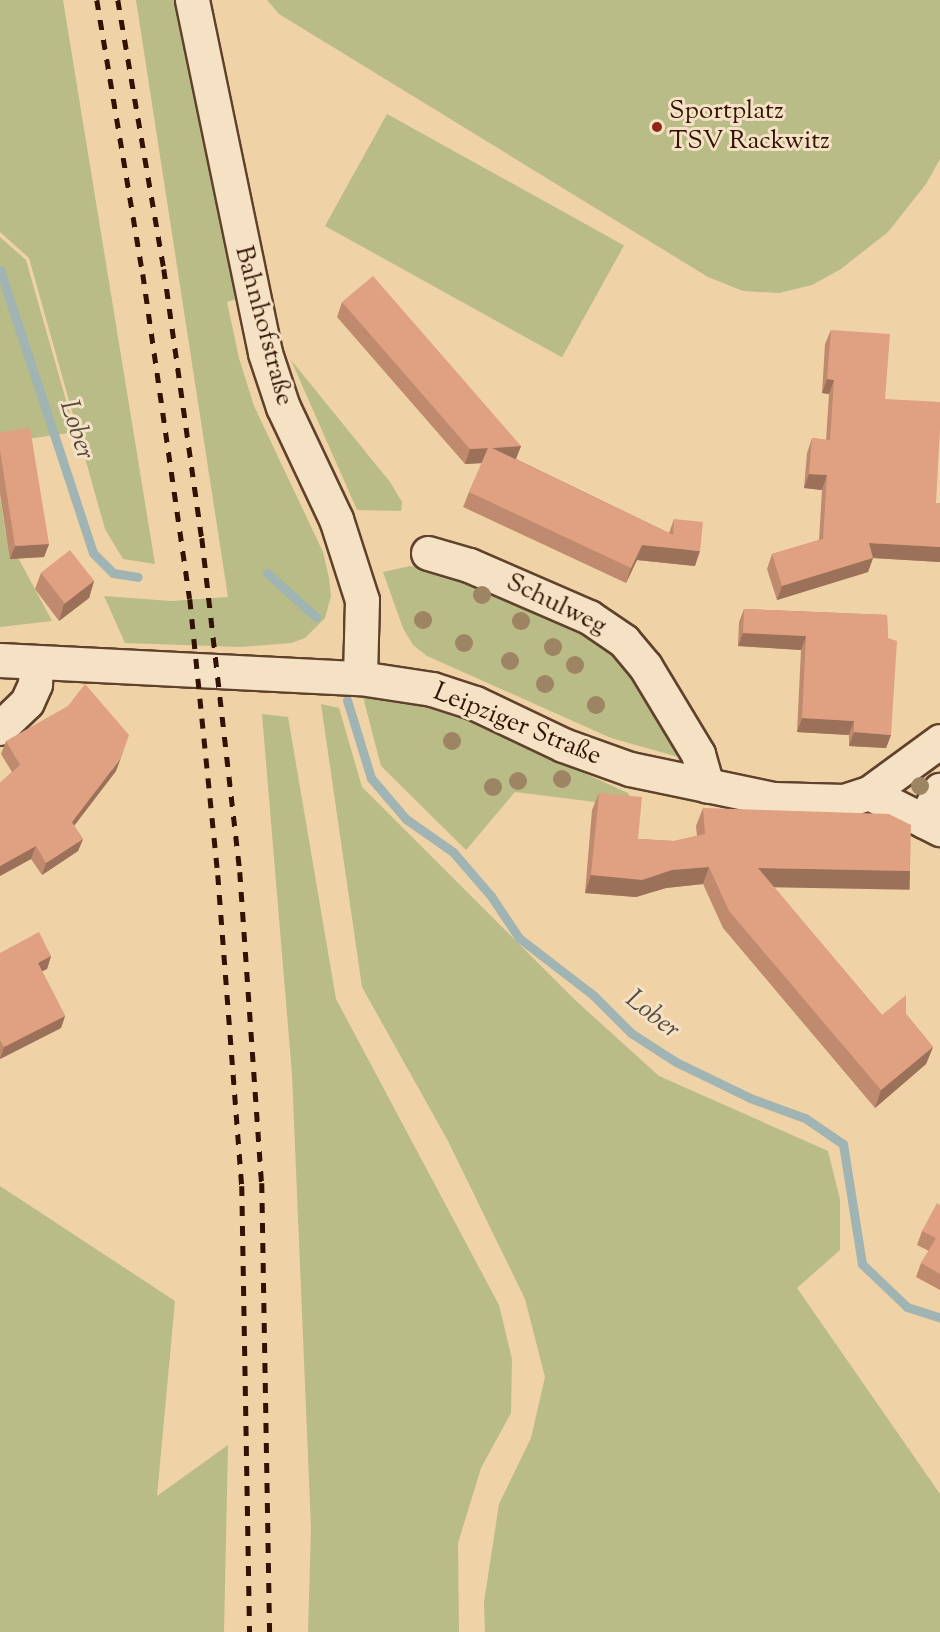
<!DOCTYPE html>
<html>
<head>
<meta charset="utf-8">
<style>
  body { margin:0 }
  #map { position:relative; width:940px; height:1632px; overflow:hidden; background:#efd2a5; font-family:"Sorts Mill Goudy",serif }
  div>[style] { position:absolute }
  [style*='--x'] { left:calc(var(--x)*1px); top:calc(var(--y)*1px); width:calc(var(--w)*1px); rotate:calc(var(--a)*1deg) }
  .green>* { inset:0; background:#b9bc86; transform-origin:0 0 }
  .stream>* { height:9px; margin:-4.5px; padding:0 4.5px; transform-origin:4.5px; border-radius:4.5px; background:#a0b4b3 }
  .roads { filter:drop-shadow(2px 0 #60422c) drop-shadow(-2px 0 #60422c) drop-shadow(0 2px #60422c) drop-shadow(0 -2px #60422c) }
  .minor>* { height:33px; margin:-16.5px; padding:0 16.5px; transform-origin:16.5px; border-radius:16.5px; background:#f5e2c4 }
  .tertiary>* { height:33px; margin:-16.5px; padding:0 16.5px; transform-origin:16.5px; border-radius:16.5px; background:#f5e2c4 }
  .rail>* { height:4.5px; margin-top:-2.25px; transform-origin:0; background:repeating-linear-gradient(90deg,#311204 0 10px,transparent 0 20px) }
  .trees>* { width:18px; height:18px; margin:-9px; border-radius:50%; background:#9d8462 }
  .wall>* { inset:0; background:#c08a6f }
  .shaded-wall>* { inset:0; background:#9c715a; transform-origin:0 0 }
  .building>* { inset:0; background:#dfa181; transform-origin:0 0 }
  .dots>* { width:16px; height:16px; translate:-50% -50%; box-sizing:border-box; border:3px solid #f5e2c4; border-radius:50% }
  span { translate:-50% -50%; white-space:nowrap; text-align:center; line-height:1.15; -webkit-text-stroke:6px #f5e2c4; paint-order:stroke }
  .poi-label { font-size:26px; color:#311204 }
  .left { translate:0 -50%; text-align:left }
  .street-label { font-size:26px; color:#311204 }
  .water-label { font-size:27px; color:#584b41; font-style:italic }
</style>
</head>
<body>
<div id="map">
  <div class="green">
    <i style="clip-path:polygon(0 0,63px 0,155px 564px,123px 559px,105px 529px,29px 258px,0 232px)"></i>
    <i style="clip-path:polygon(136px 0,174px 0,236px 299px,227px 302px,239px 358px,254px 406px,323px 552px,329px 578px,331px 596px,325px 618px,305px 638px,291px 643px,241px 647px,125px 643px,104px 596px,171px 601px,228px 597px)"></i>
    <i style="clip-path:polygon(267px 0,940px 0,940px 159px,926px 184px,888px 232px,841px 269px,812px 285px,779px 293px,743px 291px,708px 277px,279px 14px)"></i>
    <i style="left:387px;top:114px;width:271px;height:128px;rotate:29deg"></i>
    <i style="clip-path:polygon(0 237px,26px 260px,75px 432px,0 443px)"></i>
    <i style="clip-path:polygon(291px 360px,390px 482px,402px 502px,401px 511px,357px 510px)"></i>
    <i style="clip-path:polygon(0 497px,6px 535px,52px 621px,0 627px)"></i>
    <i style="clip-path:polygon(410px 566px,465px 578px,588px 629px,632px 671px,682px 758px,611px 738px,427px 656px,413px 645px,403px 628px,383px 572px)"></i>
    <i style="clip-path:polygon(363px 697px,406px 701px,469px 721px,628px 793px,635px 807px,515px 792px,466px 850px,381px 766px)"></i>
    <i style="clip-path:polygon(321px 704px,339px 708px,362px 787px,575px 1000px,659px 1076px,828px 1151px,840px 1199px,840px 1250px,797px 1288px,940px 1494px,940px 1632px,485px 1632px,484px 1602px,499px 1504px,531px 1438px,545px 1377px,525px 1299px,448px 1141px,362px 987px)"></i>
    <i style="clip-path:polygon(262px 714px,288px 717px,336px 999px,499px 1305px,512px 1359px,511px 1413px,481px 1468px,458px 1543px,459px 1632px,308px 1632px,311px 1528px,292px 1074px)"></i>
    <i style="clip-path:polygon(0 1186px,175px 1301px,157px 1496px,228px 1445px,224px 1632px,0 1632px)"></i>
  </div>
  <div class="stream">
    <i style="--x:0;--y:270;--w:298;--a:71.8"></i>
    <i style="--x:93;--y:553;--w:28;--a:45"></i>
    <i style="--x:113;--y:573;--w:25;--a:9"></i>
    <i style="--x:267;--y:573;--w:66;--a:41.9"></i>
    <i style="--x:347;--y:700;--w:82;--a:72.9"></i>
    <i style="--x:371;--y:778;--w:54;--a:49.5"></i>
    <i style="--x:406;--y:819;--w:57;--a:35.1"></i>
    <i style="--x:453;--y:852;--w:58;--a:49.2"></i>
    <i style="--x:491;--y:896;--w:50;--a:56.3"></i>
    <i style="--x:519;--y:938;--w:93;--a:37.6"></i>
    <i style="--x:593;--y:995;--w:54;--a:45"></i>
    <i style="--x:631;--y:1033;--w:54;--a:32.8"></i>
    <i style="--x:676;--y:1062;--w:82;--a:25.9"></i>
    <i style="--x:750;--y:1098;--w:59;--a:20"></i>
    <i style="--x:805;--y:1118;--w:46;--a:34.4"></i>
    <i style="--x:843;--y:1144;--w:121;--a:81"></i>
    <i style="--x:862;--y:1264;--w:62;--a:43.7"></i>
    <i style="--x:907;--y:1307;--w:35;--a:18"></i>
  </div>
  <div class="roads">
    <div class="minor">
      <i style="--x:192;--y:0;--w:360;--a:78.3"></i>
      <i style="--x:265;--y:353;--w:57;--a:71.6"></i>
      <i style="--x:283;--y:407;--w:124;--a:64.7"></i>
      <i style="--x:336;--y:519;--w:85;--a:72.2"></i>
      <i style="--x:362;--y:600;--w:78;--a:91.5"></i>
      <i style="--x:428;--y:553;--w:43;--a:16.3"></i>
      <i style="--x:469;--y:565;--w:131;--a:23.4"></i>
      <i style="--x:589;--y:617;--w:42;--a:34.4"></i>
      <i style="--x:624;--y:641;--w:33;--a:50"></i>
      <i style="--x:645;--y:666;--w:103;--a:58.9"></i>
      <i style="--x:698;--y:754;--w:33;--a:74"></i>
      <i style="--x:0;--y:728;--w:37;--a:-44"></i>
      <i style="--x:27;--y:702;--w:20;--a:-66"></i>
      <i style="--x:35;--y:684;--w:22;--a:-87"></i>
      <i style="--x:869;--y:793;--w:80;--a:26.9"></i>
      <i style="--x:924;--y:821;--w:35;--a:-63"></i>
    </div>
    <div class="tertiary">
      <i style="--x:0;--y:660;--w:360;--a:2.9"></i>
      <i style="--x:360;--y:678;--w:73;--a:8.7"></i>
      <i style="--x:432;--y:689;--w:45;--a:18"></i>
      <i style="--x:475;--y:703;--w:98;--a:25.5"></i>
      <i style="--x:563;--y:745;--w:71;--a:19.7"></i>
      <i style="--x:630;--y:769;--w:147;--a:11.8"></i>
      <i style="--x:774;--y:799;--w:70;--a:1.6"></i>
      <i style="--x:844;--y:801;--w:26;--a:-18"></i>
      <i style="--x:869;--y:793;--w:88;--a:-36.2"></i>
    </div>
  </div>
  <div class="rail">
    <i style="--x:97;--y:0;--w:278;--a:80.5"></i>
    <i style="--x:143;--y:274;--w:328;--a:81.8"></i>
    <i style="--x:190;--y:599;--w:277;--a:84.2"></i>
    <i style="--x:218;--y:875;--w:312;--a:85.6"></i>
    <i style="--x:242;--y:1186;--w:446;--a:89"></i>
    <i style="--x:118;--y:0;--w:273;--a:80.3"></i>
    <i style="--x:164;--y:269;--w:272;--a:82"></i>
    <i style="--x:202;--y:538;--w:336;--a:83.5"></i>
    <i style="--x:240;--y:872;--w:312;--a:86"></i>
    <i style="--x:262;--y:1183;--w:449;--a:89"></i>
  </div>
  <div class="trees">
    <i style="left:482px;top:595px"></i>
    <i style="left:423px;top:620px"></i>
    <i style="left:521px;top:621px"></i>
    <i style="left:464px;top:643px"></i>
    <i style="left:553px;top:647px"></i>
    <i style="left:510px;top:661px"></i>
    <i style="left:575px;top:665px"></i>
    <i style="left:545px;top:684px"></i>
    <i style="left:596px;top:705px"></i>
    <i style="left:452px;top:741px"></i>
    <i style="left:562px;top:779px"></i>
    <i style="left:518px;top:781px"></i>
    <i style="left:920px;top:786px"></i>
    <i style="left:493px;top:787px"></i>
  </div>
  <div class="wall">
    <i style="clip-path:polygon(342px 302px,521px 446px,516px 459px,669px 533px,674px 519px,695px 566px,637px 560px,626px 583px,463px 507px,469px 492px,482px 463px,465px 464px,337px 317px)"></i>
    <i style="clip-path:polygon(831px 330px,885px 399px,936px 503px,940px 503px,940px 562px,873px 558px,868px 572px,777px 600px,767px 569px,772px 554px,819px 540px,822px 490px,804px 488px,807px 453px,812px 438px,826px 440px,829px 394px,822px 393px,825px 344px)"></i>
    <i style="clip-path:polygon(0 432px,49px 544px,44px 557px,10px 559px,0 494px)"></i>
    <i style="clip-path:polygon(41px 573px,94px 581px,89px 598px,59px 621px,35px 589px)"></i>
    <i style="clip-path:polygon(744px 609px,887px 615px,891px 735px,886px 748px,849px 746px,849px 735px,797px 732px,801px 650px,738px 646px,739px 622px)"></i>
    <i style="clip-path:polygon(6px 741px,116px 771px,74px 826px,83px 839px,78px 851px,42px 875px,31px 859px,0 876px,0 783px,12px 772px,1px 754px)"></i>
    <i style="clip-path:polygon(599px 793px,638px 839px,674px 841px,697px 836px,696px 826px,703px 808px,910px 871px,903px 888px,773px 886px,882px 1015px,906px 1014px,933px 1047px,926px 1064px,875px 1108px,723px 928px,703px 884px,666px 888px,636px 897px,585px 893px,592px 810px)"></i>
    <i style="clip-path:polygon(0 953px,51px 956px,47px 969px,42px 971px,65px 1016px,61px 1028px,0 1059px)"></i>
    <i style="clip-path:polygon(940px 1205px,940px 1290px,916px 1277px,921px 1263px,929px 1251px,917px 1245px,922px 1231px)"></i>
  </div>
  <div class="shaded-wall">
    <i style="clip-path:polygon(827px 379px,834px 380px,829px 394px,822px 393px)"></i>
    <i style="clip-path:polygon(521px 446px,515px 461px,492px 448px)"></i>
    <i style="clip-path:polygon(488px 448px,483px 463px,465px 464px,470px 449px)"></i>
    <i style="clip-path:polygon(809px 474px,827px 475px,822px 490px,804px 488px)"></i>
    <i style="clip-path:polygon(869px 543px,940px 547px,940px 562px,873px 558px,868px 572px,777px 600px,782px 586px)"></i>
    <i style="clip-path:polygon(49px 544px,44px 557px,10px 559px,15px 546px)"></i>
    <i style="clip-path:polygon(642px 545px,700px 551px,695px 566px,637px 560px,626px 583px,631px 568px)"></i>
    <i style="clip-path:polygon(94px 581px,89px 598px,59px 621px,64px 604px)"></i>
    <i style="clip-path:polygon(743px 633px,806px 636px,801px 650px,738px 646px)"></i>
    <i style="clip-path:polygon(802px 718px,854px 721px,849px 735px,797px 732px)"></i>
    <i style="clip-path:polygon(854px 732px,891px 735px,886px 748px,849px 746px)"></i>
    <i style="clip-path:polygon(121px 758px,116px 771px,67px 835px,72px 822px)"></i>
    <i style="clip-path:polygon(83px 839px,78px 851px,42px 875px,46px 863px)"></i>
    <i style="clip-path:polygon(36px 846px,31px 859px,0 876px,0 866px)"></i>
    <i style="clip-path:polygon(709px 867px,703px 884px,666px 888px,636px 897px,585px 893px,591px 875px)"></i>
    <i style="left:758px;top:868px;width:152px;height:19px;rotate:1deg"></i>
    <i style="clip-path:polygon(51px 956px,47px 969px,34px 975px,38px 963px)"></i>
    <i style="clip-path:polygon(65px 1016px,61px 1028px,0 1059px,4px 1047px)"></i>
    <i style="clip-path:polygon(933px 1047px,926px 1064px,875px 1108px,881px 1090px)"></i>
  </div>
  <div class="building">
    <i style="clip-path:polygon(373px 276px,521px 446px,492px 448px,673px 535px,674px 519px,703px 522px,700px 551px,642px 545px,631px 568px,469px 492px,488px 448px,470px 449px,342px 302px)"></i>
    <i style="clip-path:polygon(831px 330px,890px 334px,885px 399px,940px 402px,940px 428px,936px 503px,940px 503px,940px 547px,869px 543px,873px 558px,782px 586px,772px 554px,823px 539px,827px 475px,809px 474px,812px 438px,830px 440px,834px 380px,827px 379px)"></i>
    <i style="clip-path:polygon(30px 428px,49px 544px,15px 546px,0 450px,0 432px)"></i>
    <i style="left:70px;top:550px;width:39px;height:37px;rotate:52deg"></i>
    <i style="clip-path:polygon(744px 609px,887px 615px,888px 638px,897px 641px,891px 735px,854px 732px,854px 721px,802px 718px,806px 636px,743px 633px)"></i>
    <i style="clip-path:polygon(85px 684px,129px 735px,121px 758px,72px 822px,83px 839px,46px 863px,36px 846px,0 866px,0 783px,20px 765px,6px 741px,68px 706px)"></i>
    <i style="clip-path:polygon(599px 793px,642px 797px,638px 839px,674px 841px,705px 834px,703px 808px,889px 814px,911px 825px,910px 871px,758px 868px,882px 1015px,906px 995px,906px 1014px,933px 1047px,881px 1090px,729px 911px,709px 867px,672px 870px,642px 880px,591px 875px)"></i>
    <i style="clip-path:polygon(39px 932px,51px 956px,38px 963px,65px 1016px,4px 1047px,0 1040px,0 953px)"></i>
    <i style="clip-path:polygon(937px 1203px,940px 1205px,940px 1274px,921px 1263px,936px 1238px,922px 1231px)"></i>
  </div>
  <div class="dots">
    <i style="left:657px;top:127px;background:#8f2418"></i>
  </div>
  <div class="poi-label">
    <span class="left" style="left:669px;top:127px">Sportplatz<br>TSV Rackwitz</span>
  </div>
  <div class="street-label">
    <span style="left:263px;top:326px;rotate:75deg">Bahnhofstraße</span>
    <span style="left:556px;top:605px;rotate:26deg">Schulweg</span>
    <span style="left:517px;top:725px;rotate:22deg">Leipziger Straße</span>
  </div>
  <div class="water-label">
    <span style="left:76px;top:430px;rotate:72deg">Lober</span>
    <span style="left:652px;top:1015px;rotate:38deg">Lober</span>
  </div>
</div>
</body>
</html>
